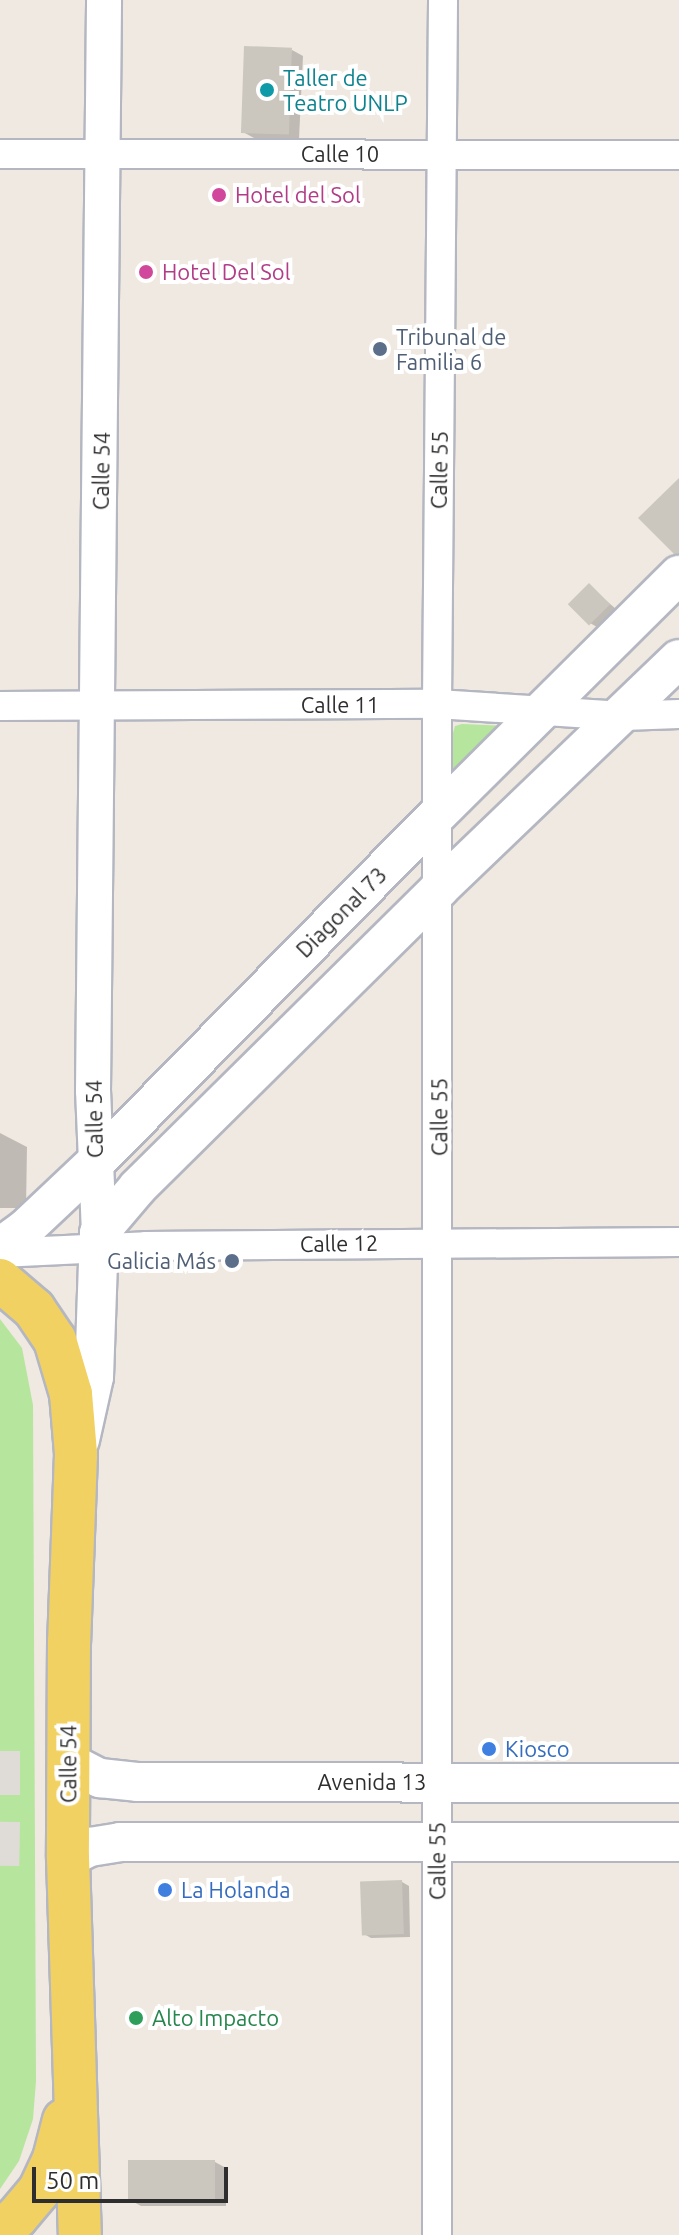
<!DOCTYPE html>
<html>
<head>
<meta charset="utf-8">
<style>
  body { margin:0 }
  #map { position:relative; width:679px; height:2235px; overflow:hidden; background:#efe9e1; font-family:Ubuntu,sans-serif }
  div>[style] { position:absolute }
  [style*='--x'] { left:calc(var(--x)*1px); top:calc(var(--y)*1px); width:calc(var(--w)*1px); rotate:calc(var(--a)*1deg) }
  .green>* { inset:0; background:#b6e59e }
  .plaza>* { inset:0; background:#dfdcd8; transform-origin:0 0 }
  .shadow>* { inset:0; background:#0003 }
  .building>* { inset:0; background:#cbc7bf; transform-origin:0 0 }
  .roads { filter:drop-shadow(2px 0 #b4b7c1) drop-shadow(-2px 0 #b4b7c1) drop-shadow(0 2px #b4b7c1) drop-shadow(0 -2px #b4b7c1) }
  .minor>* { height:28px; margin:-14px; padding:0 14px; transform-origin:14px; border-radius:14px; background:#fff }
  .tertiary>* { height:34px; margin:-17px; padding:0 17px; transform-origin:17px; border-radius:17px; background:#fff }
  .secondary>* { height:38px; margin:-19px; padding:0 19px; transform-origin:19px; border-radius:19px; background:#fff }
  .primary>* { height:42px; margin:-21px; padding:0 21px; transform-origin:21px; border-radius:21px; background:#f2d163 }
  .dots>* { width:22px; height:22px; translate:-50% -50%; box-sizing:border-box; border:4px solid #fff; border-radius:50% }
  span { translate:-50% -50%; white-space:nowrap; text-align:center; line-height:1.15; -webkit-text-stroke:8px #fff; paint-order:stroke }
  .culture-label { font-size:22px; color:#0d838f }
  .left { translate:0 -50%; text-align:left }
  .street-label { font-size:22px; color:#2e2e2e }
  .hotel-label { font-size:22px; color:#b23c85 }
  .service-label { font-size:22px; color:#4e5e75 }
  .right { translate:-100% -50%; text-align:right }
  .shop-label { font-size:22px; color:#366cbe }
  .leisure-label { font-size:22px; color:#27864d }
  .scale { position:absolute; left:32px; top:2167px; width:196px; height:36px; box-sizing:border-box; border:4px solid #2e2e2e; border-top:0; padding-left:10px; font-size:24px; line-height:28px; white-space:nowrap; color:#2e2e2e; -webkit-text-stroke:6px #fff; paint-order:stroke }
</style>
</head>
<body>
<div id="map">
  <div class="green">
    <i style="clip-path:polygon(462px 724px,508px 726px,451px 777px,453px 733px,455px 726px)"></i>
    <i style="clip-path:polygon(0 1319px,22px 1348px,33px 1405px,36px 2081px,33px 2119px,19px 2161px,0 2189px)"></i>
  </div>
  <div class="plaza">
    <i style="left:0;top:1751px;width:20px;height:44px"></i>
    <i style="left:20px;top:1822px;width:44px;height:20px;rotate:91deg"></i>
  </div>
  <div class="shadow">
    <i style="clip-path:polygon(292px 50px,303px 56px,299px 139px,254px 138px,243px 132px)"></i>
    <i style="clip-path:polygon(589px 586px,616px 609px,597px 627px,590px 623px)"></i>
    <i style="clip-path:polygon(0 1133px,27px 1147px,26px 1208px,0 1208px)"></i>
    <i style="clip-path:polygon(402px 1882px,409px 1886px,410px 1937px,371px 1938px,364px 1934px)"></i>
    <i style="clip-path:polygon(215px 2162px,226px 2168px,226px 2206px,141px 2206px,130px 2200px)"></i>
  </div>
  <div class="building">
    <i style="left:244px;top:46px;width:48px;height:87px;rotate:2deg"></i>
    <i style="clip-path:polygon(679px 478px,679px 554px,674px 554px,638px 518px)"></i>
    <i style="left:589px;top:583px;width:30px;height:30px;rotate:45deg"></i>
    <i style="left:402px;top:1880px;width:54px;height:42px;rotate:88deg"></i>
    <i style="left:128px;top:2160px;width:87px;height:41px"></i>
  </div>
  <div class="roads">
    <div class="minor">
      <i style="--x:0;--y:154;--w:679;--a:0.08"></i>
      <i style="--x:0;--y:706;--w:437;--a:-0.3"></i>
      <i style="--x:437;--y:704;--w:186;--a:3.7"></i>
      <i style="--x:623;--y:716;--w:56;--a:-2"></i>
      <i style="--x:0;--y:1253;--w:146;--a:-2.7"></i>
      <i style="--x:146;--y:1246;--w:533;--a:-0.43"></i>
      <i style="--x:437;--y:2235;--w:1531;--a:-90"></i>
      <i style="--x:437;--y:704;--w:704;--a:-89.51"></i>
    </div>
    <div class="tertiary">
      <i style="--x:99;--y:1233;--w:142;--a:-92.4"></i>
      <i style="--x:93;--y:1091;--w:1091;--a:-89.42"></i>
    </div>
    <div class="secondary">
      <i style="--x:0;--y:1247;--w:31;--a:-36"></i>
      <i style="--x:25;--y:1229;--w:96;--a:-43.3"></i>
      <i style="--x:95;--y:1163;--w:491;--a:-45.5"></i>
      <i style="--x:439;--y:813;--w:338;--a:-44.8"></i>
      <i style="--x:80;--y:1440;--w:65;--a:-77.5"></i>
      <i style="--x:94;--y:1377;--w:144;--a:-88"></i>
      <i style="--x:99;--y:1233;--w:60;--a:-49.7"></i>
      <i style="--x:138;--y:1187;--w:424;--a:-44.7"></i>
      <i style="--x:439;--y:889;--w:332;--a:-43.8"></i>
      <i style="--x:68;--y:1762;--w:36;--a:27"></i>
      <i style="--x:100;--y:1778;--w:37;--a:6"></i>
      <i style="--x:137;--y:1782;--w:542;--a:0.11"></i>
      <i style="--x:68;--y:1858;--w:25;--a:-27"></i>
      <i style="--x:90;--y:1847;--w:30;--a:-9"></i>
      <i style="--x:120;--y:1842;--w:559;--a:0"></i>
    </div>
    <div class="primary">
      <i style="--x:0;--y:1280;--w:45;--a:40.5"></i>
      <i style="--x:34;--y:1309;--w:37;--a:56"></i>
      <i style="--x:55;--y:1340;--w:56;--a:73.5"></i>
      <i style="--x:71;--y:1394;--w:60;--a:85.2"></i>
      <i style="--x:76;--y:1454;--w:188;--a:92.1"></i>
      <i style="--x:69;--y:1642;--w:216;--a:90.3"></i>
      <i style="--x:68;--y:1858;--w:377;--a:88.2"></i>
      <i style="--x:0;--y:2230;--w:20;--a:-37"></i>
      <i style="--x:16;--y:2218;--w:35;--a:-50"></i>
      <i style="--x:39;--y:2191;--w:35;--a:-65"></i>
      <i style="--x:54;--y:2159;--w:40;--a:-75.6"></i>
    </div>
  </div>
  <div class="dots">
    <i style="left:267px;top:90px;background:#0f9aa8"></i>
    <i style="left:219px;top:195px;background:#d1479c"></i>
    <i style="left:146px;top:272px;background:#d1479c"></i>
    <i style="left:380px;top:349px;background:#5c6f8a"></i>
    <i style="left:232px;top:1261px;background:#5c6f8a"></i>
    <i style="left:489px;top:1749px;background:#3f7fe0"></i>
    <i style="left:165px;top:1890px;background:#3f7fe0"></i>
    <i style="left:136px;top:2018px;background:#2e9e5b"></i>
  </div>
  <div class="culture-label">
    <span class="left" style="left:283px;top:90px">Taller de<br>Teatro UNLP</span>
  </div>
  <div class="street-label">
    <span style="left:340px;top:154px">Calle 10</span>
    <span style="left:439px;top:470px;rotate:-89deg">Calle 55</span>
    <span style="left:101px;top:471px;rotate:-89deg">Calle 54</span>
    <span style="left:340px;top:705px">Calle 11</span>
    <span style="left:341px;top:912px;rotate:-45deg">Diagonal 73</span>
    <span style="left:439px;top:1117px;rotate:-90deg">Calle 55</span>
    <span style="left:94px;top:1119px;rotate:-91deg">Calle 54</span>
    <span style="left:339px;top:1243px;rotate:-1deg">Calle 12</span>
    <span style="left:68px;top:1764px;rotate:-90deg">Calle 54</span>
    <span style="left:372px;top:1782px">Avenida 13</span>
    <span style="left:437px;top:1861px;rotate:-90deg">Calle 55</span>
  </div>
  <div class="hotel-label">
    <span class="left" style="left:235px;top:195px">Hotel del Sol</span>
    <span class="left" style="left:162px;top:272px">Hotel Del Sol</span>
  </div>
  <div class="service-label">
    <span class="left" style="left:396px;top:349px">Tribunal de<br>Familia 6</span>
    <span class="right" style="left:216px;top:1261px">Galicia Más</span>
  </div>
  <div class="shop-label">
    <span class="left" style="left:505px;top:1749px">Kiosco</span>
    <span class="left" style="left:181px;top:1890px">La Holanda</span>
  </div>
  <div class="leisure-label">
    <span class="left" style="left:152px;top:2018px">Alto Impacto</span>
  </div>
  <div class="scale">50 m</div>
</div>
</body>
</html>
